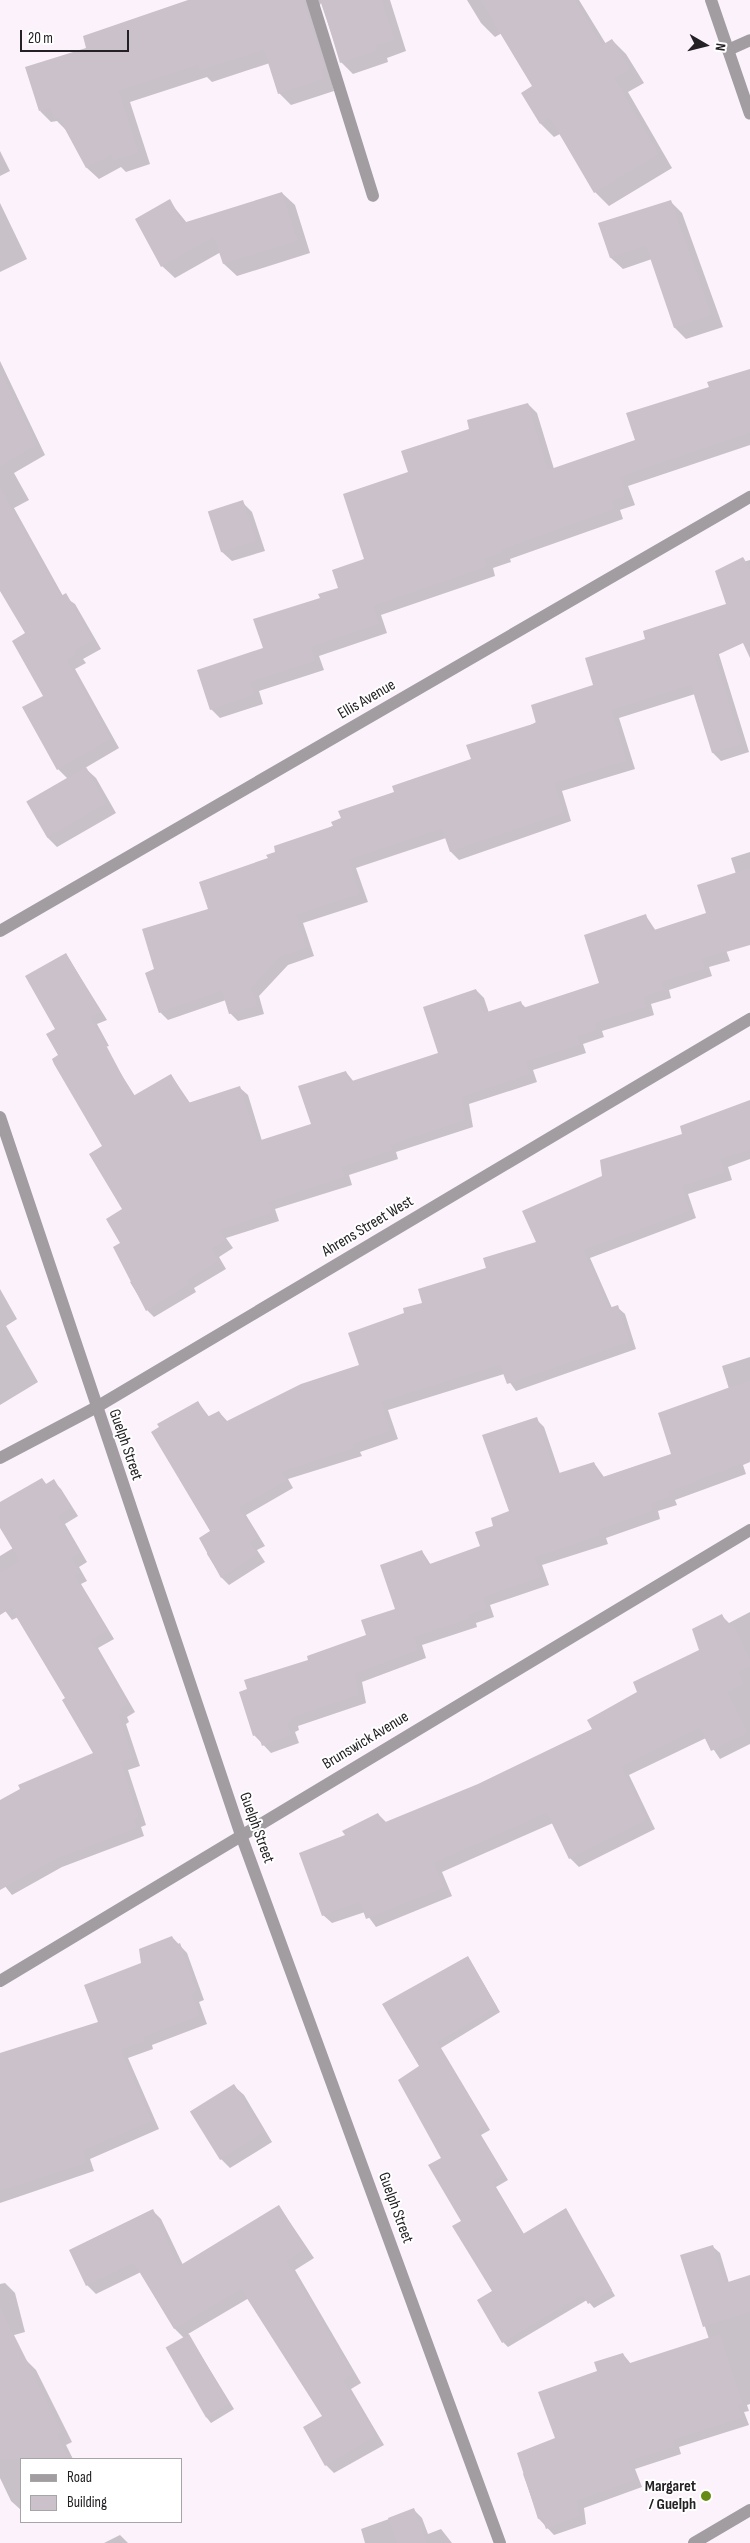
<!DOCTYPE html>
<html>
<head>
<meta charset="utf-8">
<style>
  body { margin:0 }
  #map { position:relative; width:750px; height:2543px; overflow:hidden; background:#fbf2fb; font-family:"Sofia Sans Condensed",sans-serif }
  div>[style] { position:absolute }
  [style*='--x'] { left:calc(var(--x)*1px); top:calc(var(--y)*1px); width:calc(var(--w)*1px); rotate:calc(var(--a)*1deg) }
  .shadow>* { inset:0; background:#0003 }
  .building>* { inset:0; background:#cac1ca; transform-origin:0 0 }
  .service>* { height:12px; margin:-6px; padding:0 6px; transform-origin:6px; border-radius:6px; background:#a19da1 }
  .minor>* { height:12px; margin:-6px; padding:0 6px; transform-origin:6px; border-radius:6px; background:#a19da1 }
  .tertiary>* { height:12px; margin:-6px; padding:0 6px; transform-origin:6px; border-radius:6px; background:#a19da1 }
  .dots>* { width:14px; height:14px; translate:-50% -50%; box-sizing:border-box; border:2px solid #fff; border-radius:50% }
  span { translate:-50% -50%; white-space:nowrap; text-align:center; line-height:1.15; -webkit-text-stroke:4px #fff; paint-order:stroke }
  .street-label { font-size:16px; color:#242124 }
  .poi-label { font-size:16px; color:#242124; font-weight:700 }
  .right { translate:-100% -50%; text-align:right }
  .legend { position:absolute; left:20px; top:2458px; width:162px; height:65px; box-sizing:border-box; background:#fff; border:1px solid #a7a6a7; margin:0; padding:6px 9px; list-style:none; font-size:15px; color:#242124 }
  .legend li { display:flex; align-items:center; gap:10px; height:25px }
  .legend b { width:25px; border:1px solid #a7a6a7 }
  .north { position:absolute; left:680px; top:20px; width:50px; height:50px; -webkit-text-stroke:4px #fff; paint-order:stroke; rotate:98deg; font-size:14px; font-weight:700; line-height:20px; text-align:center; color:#242124 }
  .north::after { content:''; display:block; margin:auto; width:18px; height:22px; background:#242124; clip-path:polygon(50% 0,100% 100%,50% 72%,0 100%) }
  .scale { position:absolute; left:20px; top:30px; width:109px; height:22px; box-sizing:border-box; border:2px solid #242124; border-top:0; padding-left:6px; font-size:15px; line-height:18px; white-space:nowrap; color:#242124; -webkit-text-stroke:4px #fff; paint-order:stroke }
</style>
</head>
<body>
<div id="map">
  <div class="shadow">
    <i style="clip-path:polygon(195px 0,390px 0,406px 51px,387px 58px,388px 62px,353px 74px,341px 62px,321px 3px,315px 15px,334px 91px,291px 105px,279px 93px,270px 63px,212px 82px,207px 77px,130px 102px,150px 164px,126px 172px,121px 167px,99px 179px,87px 168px,67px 131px,57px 121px,51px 122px,40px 111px,88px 49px)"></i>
    <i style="clip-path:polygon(467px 0,579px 0,606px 44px,612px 40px,626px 54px,644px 83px,628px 92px,672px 168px,609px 206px,595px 192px,560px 134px,554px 137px,541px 124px,534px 87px,502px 33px,495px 37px,481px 23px)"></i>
    <i style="clip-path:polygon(0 151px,10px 171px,0 176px)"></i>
    <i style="clip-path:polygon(282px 193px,295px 205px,310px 253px,237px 276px,224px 264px,221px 252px,175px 278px,162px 266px,169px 201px,187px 223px)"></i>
    <i style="clip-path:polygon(671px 202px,682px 213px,723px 327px,686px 339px,675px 328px,652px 259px,623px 269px,611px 258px,600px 223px)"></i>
    <i style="clip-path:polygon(0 203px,27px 259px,0 272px)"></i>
    <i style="clip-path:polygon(0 361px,45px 455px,14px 473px,29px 500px,14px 508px,63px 596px,75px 604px,101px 649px,83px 659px,86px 663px,75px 669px,119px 748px,85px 768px,96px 778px,116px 813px,57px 847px,47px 837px,68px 779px,58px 769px,44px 696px,27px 634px,0 588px)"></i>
    <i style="clip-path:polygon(750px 370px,750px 445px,628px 486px,635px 505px,620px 510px,623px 519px,510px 559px,511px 562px,493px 568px,495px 576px,381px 615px,387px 633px,319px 656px,324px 670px,259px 691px,263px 704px,220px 718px,211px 709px,265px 649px,321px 599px,339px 588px,366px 560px,410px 473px,471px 430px,528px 404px,537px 413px,554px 469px,637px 440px,711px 388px)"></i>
    <i style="clip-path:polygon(242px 502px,252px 512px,265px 551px,232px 561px,222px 552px)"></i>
    <i style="clip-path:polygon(750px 560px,750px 605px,732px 565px)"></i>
    <i style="clip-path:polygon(709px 622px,749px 752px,721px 761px,713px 753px,695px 694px,619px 718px,635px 769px,562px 791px,571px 821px,459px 860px,451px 852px,446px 838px,356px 868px,368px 902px,303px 923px,314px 956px,288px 965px,259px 996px,264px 1014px,238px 1021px,230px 1013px,226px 1000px,168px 1020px,160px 1012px,155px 970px,209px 910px,269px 859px,396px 793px,472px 759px)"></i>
    <i style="clip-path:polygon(750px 852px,750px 943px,726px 950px,730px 961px,709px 967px,712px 976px,669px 990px,671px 998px,651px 1004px,654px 1015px,602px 1031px,604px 1037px,583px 1044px,586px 1053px,533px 1070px,537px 1082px,469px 1104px,473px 1127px,396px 1152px,398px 1159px,349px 1175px,352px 1185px,275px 1209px,279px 1221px,226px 1238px,233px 1248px,219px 1257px,226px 1269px,194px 1288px,196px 1292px,154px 1317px,147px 1310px,130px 1282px,133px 1280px,122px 1243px,124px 1209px,104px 1146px,107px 1052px,135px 1096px,171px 1075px,190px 1103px,240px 1088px,248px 1095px,262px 1141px,312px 1125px,346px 1072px,354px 1082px,439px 1054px,476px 990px,484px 998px,489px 1013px,521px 1003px,526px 1008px,601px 984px,646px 916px,656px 931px,708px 914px,736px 874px,731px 858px)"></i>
    <i style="clip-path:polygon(66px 954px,107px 1020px,97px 1024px,109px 1046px,75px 1055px)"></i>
    <i style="clip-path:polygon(750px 1101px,750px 1159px,728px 1167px,732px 1180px,688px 1194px,696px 1218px,590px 1258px,612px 1308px,617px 1307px,625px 1314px,636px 1349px,516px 1391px,504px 1374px,388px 1410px,398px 1439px,360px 1452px,362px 1456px,288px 1479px,293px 1488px,246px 1515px,265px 1546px,257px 1550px,265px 1562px,229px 1585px,222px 1578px,207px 1554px,211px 1531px,198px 1402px,210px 1418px,219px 1412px,228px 1422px,360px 1366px,406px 1314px,537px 1243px,603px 1177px)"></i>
    <i style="clip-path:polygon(0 1289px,17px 1319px,6px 1326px,38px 1382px,0 1405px)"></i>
    <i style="clip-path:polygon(750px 1357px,750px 1446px,745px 1447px,750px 1462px,743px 1465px,746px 1474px,675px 1500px,677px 1505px,658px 1511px,660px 1519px,606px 1538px,608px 1544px,542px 1565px,549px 1585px,490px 1605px,494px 1617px,476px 1623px,477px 1627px,422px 1645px,426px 1658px,362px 1682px,366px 1703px,298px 1726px,299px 1730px,295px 1732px,299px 1743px,271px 1753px,254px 1735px,310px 1661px,368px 1636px,396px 1609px,422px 1551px,431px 1565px,482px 1547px,495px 1526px,511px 1512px,536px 1419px,544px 1427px,560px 1474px,594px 1463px,604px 1477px,673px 1454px,729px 1389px,722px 1366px)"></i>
    <i style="clip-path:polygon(41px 1479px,47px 1485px,53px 1481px,61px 1489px,78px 1516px,65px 1524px,87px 1562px,79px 1567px,87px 1581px,81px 1584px,114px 1639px,98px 1648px,135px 1712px,127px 1717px,129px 1722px,126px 1724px,140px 1766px,128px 1770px,146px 1825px,141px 1827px,144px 1836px,62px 1867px,12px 1895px,0 1880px,0 1802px,94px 1754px,67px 1698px,18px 1617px,12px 1620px,0 1604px,0 1556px,13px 1548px,0 1525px,0 1511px)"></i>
    <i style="clip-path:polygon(750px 1612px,750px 1744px,720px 1759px,706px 1738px,629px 1775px,655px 1829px,579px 1867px,570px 1858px,553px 1823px,442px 1872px,452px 1896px,376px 1927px,365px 1912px,332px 1923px,323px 1915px,346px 1836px,378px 1814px,387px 1823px,479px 1785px,593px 1729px,700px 1651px,722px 1616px,729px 1623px)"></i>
    <i style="clip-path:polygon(172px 1937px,187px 1953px,204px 2000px,199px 2002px,207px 2024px,152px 2045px,153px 2049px,128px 2058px,159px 2129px,90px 2159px,94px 2171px,0 2203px,0 2054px,99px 2023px,142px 1964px)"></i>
    <i style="clip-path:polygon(468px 1957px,500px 2012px,441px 2048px,490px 2130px,481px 2135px,508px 2180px,496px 2187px,524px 2234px,566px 2210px,615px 2296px,594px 2308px,587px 2300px,508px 2347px,503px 2342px,493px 2292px,463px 2221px,442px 2158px,421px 2067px)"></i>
    <i style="clip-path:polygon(234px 2086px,244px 2095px,272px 2142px,230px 2168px,220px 2158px,192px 2112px)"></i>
    <i style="clip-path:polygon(279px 2206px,314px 2258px,295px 2270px,361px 2383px,351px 2389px,384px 2445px,334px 2473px,326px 2465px,324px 2416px,249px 2298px,188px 2334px,234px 2409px,211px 2423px,207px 2418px,184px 2338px,175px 2329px,141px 2272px,96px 2294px,87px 2285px,70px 2250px,152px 2210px,161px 2219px,183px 2265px)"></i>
    <i style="clip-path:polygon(712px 2246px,720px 2253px,729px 2283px,750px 2276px,750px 2404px,747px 2405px,749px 2411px,744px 2412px,749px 2425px,679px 2447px,681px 2454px,635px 2469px,642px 2487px,584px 2508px,586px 2524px,554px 2535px,539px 2519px,523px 2474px,557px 2439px,599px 2371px,623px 2354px,631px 2364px,709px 2339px,682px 2256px)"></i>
    <i style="clip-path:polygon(5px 2283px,15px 2293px,25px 2332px,0 2339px,0 2284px)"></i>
    <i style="clip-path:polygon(26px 2360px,36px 2370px,72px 2442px,66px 2445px,73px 2459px,21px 2459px,21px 2510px,11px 2501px,0 2478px,0 2373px)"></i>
    <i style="clip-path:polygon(414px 2510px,422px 2518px,428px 2534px,441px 2529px,452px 2543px,365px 2543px,361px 2529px)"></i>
    <i style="clip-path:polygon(120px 2535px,128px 2543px,104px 2543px)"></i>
  </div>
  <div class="building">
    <i style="clip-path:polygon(188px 0,304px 0,325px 68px,321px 69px,324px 79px,278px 94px,264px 50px,199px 71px,198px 65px,119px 91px,139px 153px,113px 161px,111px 155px,86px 168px,59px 118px,54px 119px,50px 108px,39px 111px,25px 67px,86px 48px,83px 36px)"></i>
    <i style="clip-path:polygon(321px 0,382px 0,395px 40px,376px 46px,377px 51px,340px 63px)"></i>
    <i style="clip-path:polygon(480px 0,575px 0,602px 45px,612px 39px,631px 69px,615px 78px,659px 154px,594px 193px,550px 118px,540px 124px,521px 93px,532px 86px)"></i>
    <i style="clip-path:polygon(282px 192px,298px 241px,223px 264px,214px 237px,161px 267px,135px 219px,170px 199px,183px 223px)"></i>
    <i style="clip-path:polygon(671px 200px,712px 315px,674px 328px,646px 246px,610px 258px,598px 223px)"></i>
    <i style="clip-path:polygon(750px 369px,750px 433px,620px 477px,626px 496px,612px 501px,615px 509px,501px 550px,502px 553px,485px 559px,487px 567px,373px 606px,379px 624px,311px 647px,316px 661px,250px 682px,255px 695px,210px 710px,197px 670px,263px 648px,253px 619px,320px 598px,318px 594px,338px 588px,332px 570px,364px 559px,343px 494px,408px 472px,401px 451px,469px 429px,467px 420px,528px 403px,548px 470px,635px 440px,626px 413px,709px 387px,707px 382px)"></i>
    <i style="clip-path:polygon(0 371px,37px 445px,0 467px)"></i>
    <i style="clip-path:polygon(0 487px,61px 596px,66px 593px,93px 640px,75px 650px,77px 654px,67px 660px,111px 739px,57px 770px,22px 707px,43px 696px,12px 641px,25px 633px,0 591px)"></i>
    <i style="left:243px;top:500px;width:43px;height:37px;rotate:72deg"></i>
    <i style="clip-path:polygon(743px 557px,750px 569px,750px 658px,743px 643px,715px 656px,742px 744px,712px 753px,691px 685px,612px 710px,627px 761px,554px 783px,564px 813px,450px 852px,442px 829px,349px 860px,360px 894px,296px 915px,307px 948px,280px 957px,251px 988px,257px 1006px,229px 1014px,222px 991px,159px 1013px,145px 973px,154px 969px,142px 929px,208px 909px,199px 882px,268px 858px,266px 855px,275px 852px,274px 846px,333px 826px,331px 822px,341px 818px,338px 811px,394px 792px,392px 786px,471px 759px,466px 745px,536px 723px,531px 705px,593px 685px,585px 658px,645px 639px,643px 631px,726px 604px,715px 571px)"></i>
    <i style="left:86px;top:767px;width:42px;height:69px;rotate:60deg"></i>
    <i style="clip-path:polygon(750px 868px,750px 945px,702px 959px,705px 969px,662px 982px,664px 990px,644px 997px,647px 1007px,595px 1023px,597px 1030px,577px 1036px,580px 1045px,526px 1062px,530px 1074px,462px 1097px,466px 1120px,390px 1145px,392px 1151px,342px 1167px,345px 1177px,269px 1202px,272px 1213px,220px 1230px,226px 1241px,212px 1249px,219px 1261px,187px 1280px,190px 1284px,146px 1311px,113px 1247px,120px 1243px,106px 1219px,122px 1209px,89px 1154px,102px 1146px,54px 1064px,52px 1059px,58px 1055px,46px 1034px,55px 1029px,25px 976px,66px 953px,101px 1013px,91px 1017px,133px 1096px,171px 1074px,188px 1103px,240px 1086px,258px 1141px,311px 1124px,298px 1086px,346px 1071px,349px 1082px,438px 1053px,423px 1007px,476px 989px,484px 1013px,521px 1001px,523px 1008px,599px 983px,584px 935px,646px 914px,651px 931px,706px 913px,697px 885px)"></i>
    <i style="clip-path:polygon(750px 1100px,750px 1150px,721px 1159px,725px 1173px,682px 1186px,690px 1211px,584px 1250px,609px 1308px,618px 1305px,630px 1342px,507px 1384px,500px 1365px,381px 1402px,391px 1431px,353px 1444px,355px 1448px,282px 1472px,287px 1480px,239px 1508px,258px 1538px,250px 1542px,258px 1554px,221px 1578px,199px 1538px,210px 1531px,151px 1432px,159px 1427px,157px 1424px,198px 1401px,207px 1417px,219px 1411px,225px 1422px,301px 1384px,359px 1365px,348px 1333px,404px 1313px,403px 1308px,422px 1303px,418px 1289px,486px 1268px,483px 1258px,536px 1242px,522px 1211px,602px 1176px,600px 1160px,682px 1134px,680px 1126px)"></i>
    <i style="clip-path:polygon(750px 1380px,750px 1461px,668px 1492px,670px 1497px,651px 1503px,653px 1511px,599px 1530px,600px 1536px,535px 1557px,542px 1577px,483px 1597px,487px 1609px,469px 1615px,469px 1619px,414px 1637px,419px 1650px,355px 1674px,359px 1695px,291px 1718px,292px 1722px,288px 1724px,292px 1735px,262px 1746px,258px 1734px,253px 1736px,239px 1692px,247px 1689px,244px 1680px,308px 1660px,307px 1656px,366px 1635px,361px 1620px,395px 1609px,380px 1565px,422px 1550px,427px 1565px,480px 1546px,475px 1532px,493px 1526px,491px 1518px,509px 1511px,482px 1435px,537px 1417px,556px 1474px,594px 1462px,600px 1478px,671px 1454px,658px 1413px)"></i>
    <i style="clip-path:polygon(42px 1478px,46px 1484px,54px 1479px,71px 1508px,58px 1516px,80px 1553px,72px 1558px,80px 1573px,75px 1576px,108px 1631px,91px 1640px,128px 1704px,120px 1709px,123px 1714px,119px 1716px,133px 1758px,121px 1762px,139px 1818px,134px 1820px,137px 1828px,54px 1860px,0 1890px,0 1800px,20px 1789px,18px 1785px,93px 1753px,62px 1700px,65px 1698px,11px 1608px,0 1615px,0 1573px,20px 1561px,0 1528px,0 1502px)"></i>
    <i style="clip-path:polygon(722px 1614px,728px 1626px,733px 1623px,750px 1659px,750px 1667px,739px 1672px,744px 1684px,728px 1692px,748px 1733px,711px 1751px,700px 1728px,622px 1767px,647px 1820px,569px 1859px,547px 1813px,434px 1863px,444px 1888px,366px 1919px,360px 1902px,322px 1916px,299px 1853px,345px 1835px,342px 1831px,378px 1813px,383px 1823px,478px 1784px,592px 1729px,587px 1720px,637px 1692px,633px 1682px,699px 1650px,692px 1629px)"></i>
    <i style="clip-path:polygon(172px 1936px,176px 1945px,180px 1943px,197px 1992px,192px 1994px,200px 2016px,144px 2037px,146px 2041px,121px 2050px,152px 2121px,83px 2151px,87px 2163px,0 2191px,0 2053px,98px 2022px,84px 1985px,141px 1963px,139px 1949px)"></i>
    <i style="clip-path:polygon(468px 1956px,497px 2007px,437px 2043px,486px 2125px,477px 2130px,504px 2175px,492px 2182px,523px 2234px,566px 2208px,612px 2290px,588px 2304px,583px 2295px,502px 2343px,477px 2300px,492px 2291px,452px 2226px,461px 2221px,428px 2165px,441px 2158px,398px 2080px,419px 2066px,382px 2004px)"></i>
    <i style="left:234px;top:2084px;width:57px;height:52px;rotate:58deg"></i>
    <i style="clip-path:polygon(279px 2205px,306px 2249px,287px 2261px,353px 2374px,344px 2380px,376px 2436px,325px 2466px,303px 2427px,322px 2416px,241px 2289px,174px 2329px,134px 2263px,86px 2286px,69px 2250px,153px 2209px,179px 2266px)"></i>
    <i style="clip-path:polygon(713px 2245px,725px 2283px,750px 2275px,750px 2312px,703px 2327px,680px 2255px)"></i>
    <i style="clip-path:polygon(0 2307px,63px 2433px,57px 2435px,69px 2459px,0 2459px)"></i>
    <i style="left:189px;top:2334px;width:81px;height:27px;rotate:60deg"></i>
    <i style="clip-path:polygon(720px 2334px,743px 2404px,738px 2405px,742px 2418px,673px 2440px,675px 2447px,629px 2461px,635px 2480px,577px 2501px,580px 2516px,546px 2529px,542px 2518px,538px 2519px,517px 2453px,555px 2438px,538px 2392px,597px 2371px,594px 2362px,623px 2353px,627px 2364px)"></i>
    <i style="clip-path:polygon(414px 2508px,427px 2543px,397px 2543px,388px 2518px)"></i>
  </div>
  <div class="service">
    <i style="--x:312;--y:0;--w:205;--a:72.7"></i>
    <i style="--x:728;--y:50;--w:24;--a:-24"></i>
  </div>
  <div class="minor">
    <i style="--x:711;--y:0;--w:120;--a:71.1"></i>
    <i style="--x:0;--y:931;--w:867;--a:-30.06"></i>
    <i style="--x:0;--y:1117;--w:757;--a:71.45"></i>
    <i style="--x:241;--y:1835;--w:754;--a:69.91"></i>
    <i style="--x:0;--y:1458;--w:107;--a:-27.8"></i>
    <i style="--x:95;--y:1408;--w:762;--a:-30.71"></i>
    <i style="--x:0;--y:1981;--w:875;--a:-31.02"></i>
  </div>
  <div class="tertiary">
    <i style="--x:694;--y:2543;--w:65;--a:-30.5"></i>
  </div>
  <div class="dots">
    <i style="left:706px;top:2496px;background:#668c15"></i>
  </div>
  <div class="street-label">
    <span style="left:367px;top:700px;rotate:-30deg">Ellis Avenue</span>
    <span style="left:368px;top:1227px;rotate:-31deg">Ahrens Street West</span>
    <span style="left:125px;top:1445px;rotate:71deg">Guelph Street</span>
    <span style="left:366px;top:1741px;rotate:-31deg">Brunswick Avenue</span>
    <span style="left:256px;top:1828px;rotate:70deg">Guelph Street</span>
    <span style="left:395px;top:2208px;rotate:70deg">Guelph Street</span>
  </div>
  <div class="poi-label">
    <span class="right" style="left:696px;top:2496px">Margaret<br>/ Guelph</span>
  </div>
  <ul class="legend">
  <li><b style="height:6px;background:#a19da1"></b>Road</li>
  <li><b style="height:14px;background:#cac1ca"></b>Building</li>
  </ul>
  <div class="north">N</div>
  <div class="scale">20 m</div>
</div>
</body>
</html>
